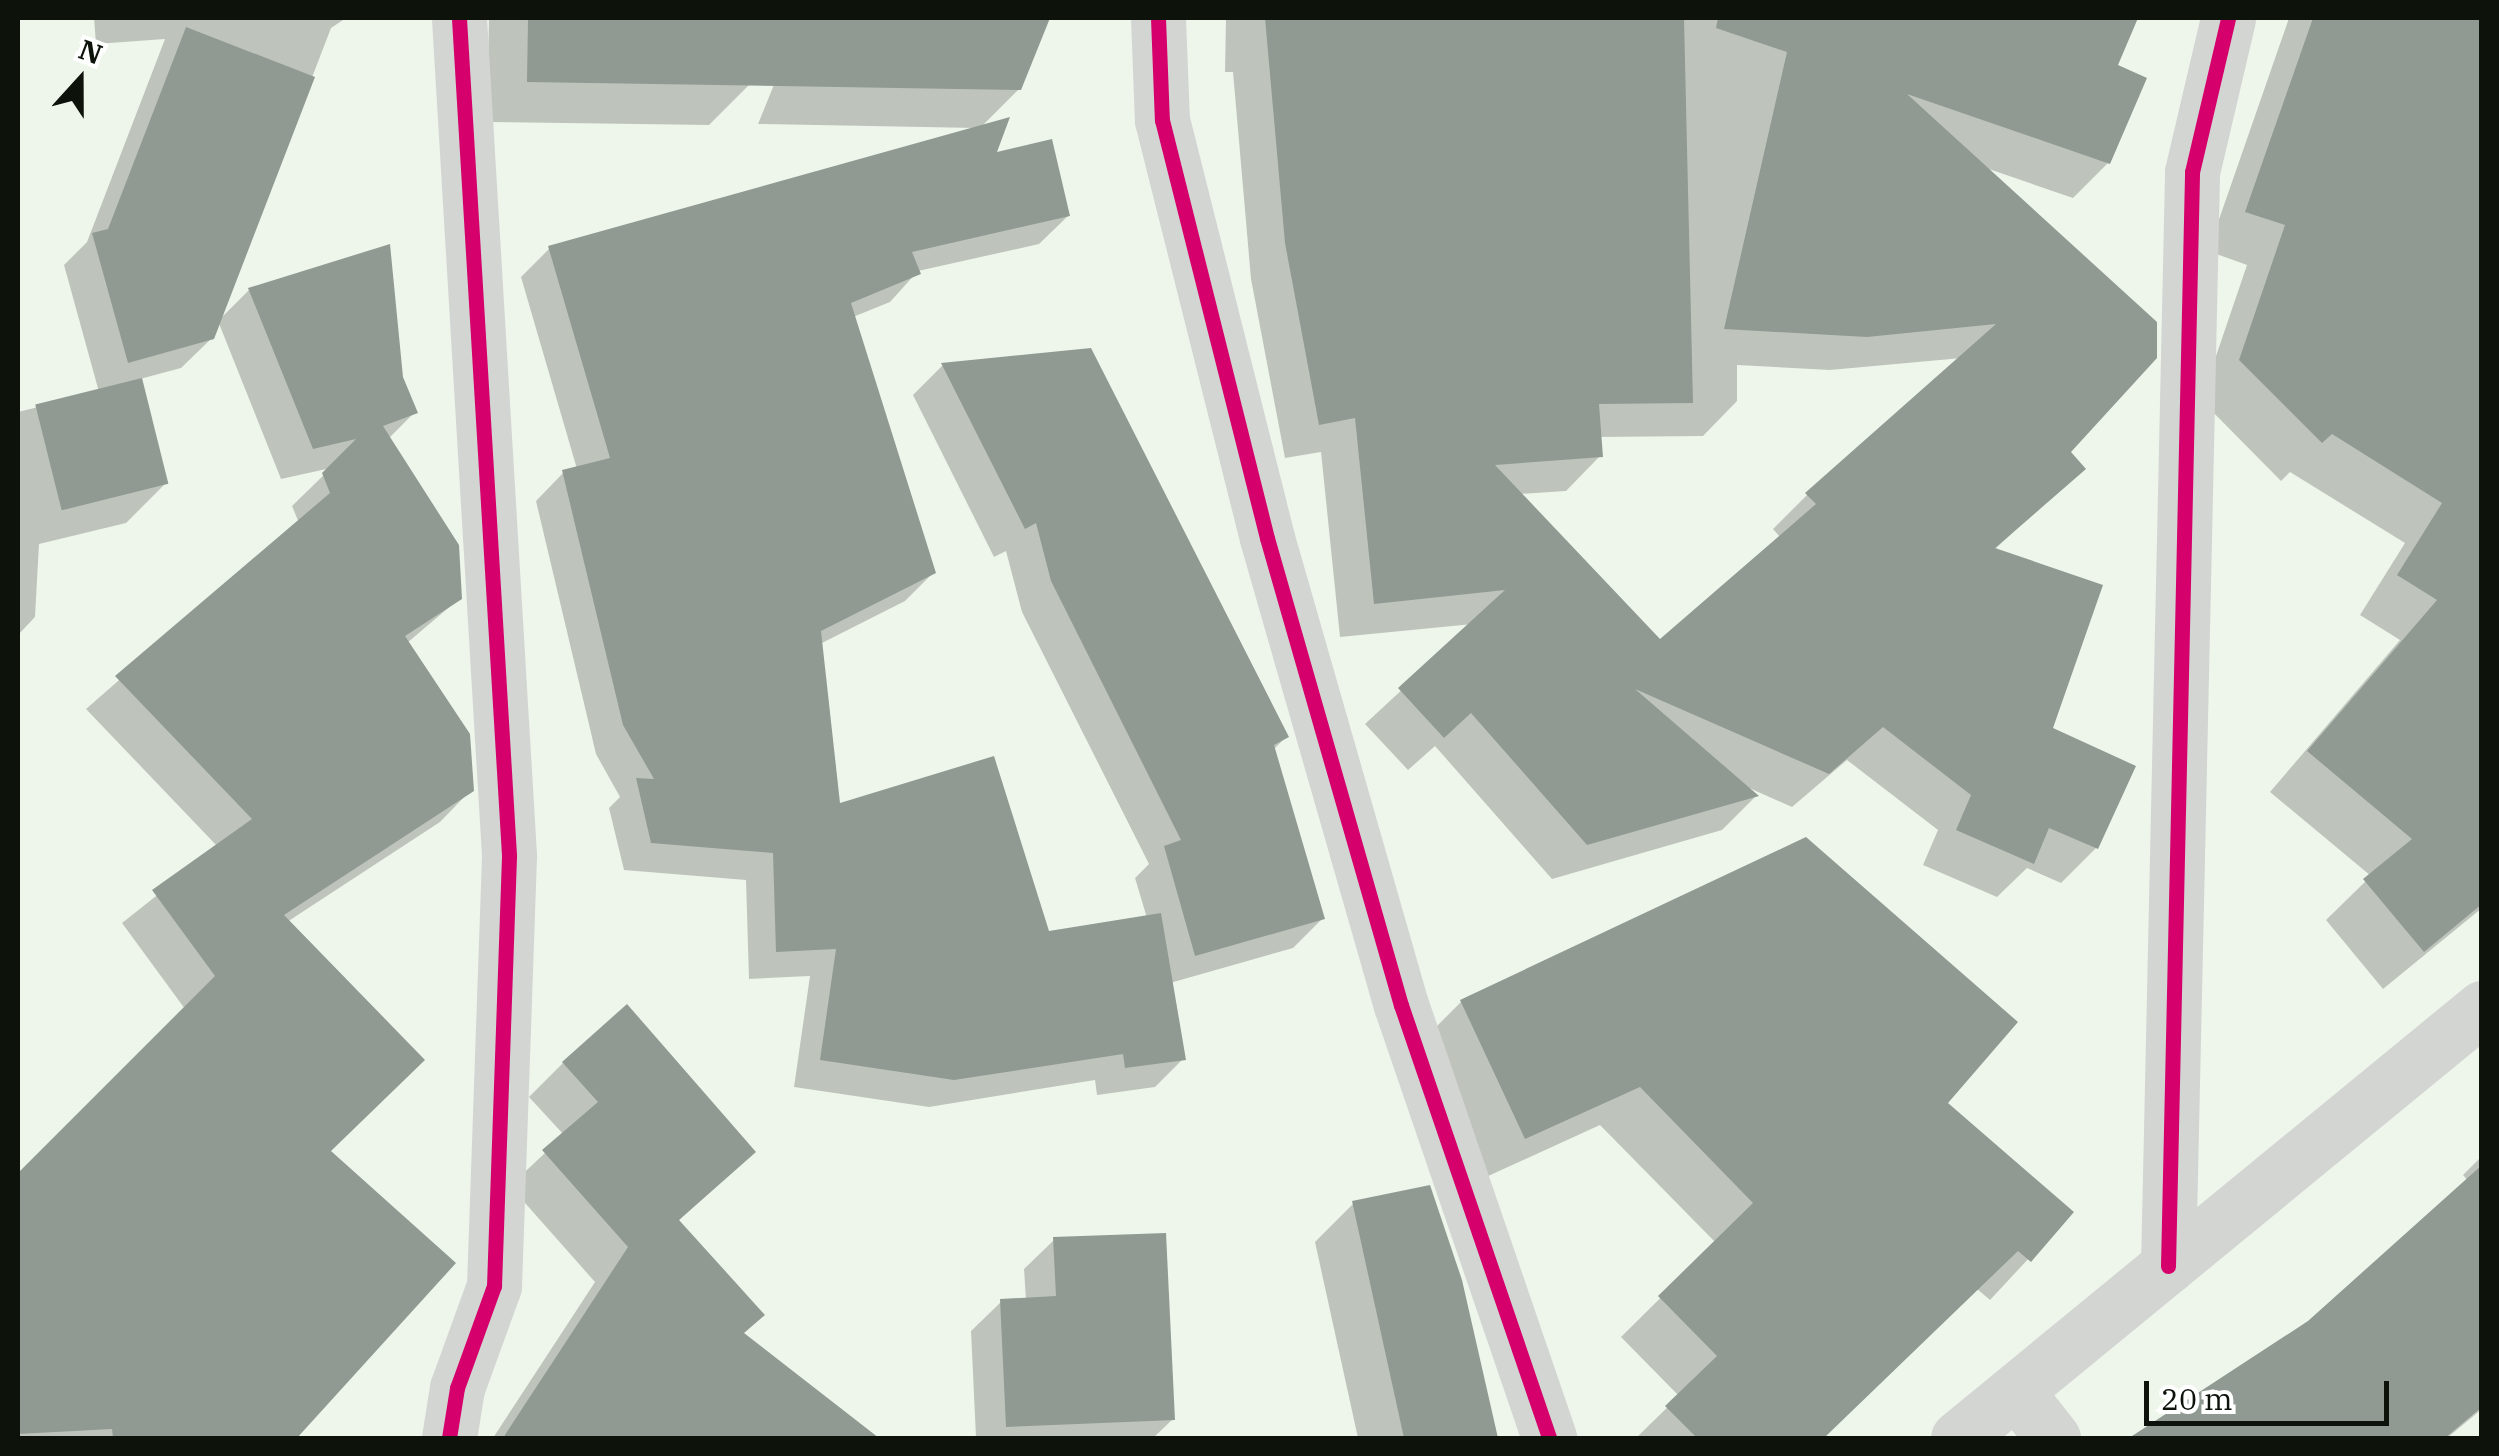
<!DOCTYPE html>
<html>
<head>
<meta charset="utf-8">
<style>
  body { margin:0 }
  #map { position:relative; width:2499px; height:1456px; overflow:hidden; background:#eef6eb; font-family:"IBM Plex Serif",serif }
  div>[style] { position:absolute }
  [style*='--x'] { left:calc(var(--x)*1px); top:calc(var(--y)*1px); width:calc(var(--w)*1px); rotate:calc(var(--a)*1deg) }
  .shadow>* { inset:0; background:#0003 }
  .building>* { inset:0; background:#909a92; transform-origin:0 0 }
  .minor>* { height:55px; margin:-27.5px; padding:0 27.5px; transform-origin:27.5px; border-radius:27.5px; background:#d3d5d3 }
  .cycleway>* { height:15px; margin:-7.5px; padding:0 7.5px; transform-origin:7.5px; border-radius:7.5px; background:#d6006c }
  span { translate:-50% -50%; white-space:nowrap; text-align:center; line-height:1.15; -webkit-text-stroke:10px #fff; paint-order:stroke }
  .frame { position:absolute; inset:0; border:20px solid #0d120b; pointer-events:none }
  .north { position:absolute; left:30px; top:30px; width:100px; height:100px; -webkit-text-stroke:8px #fff; paint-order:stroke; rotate:21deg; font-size:28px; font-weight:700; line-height:40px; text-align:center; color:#0d120b }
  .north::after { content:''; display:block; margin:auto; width:35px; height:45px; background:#0d120b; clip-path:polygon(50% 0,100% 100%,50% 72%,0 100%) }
  .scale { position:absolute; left:2144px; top:1381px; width:245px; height:45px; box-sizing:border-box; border:5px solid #0d120b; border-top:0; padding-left:12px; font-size:30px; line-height:35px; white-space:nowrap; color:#0d120b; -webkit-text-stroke:8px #fff; paint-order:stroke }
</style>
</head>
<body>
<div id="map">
  <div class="shadow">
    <i style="clip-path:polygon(94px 18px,346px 18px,331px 28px,212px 338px,181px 368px,140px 379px,166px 483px,126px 523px,39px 544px,35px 617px,18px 635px,18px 412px,99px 392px,64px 265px,87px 242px,165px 39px,96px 44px)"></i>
    <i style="clip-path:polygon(489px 18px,751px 18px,750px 84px,709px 125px,487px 122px)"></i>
    <i style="clip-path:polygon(801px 18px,1047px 18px,1019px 89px,979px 129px,993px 155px,1068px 216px,1039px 244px,918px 271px,890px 302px,853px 317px,933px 573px,905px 601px,820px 644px,837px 806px,1047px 934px,1147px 918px,1135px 878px,1149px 864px,1022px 612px,1006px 551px,994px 557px,913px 395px,942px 366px,1089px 351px,1286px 737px,1273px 750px,1323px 918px,1293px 948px,1170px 983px,1183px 1059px,1155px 1087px,1097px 1095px,1095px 1080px,929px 1107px,794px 1087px,810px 976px,749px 979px,746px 880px,624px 870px,609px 808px,620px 797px,596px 754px,536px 501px,564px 472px,577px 469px,521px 277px,550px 248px,977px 128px,758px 124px)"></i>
    <i style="clip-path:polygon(evenodd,1226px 18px,1906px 18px,1928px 23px,1930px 18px,2136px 18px,2114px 67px,2108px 163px,2073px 198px,1983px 167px,2068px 452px,2082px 469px,1994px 550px,2050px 729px,2132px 767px,2096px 848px,2061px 883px,2027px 868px,1997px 897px,1923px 865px,1938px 830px,1847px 760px,1792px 807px,1747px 787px,1755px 797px,1722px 830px,1552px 879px,1435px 746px,1408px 770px,1365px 724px,1473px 624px,1340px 637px,1321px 452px,1285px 458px,1251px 279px,1233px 72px,1225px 72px,1226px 18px,1962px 358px,1807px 495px,1773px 529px,1781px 538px,1660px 643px,1519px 494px,1566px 491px,1600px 456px,1599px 437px,1703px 436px,1737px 401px,1737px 365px,1830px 370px,1962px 358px)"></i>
    <i style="clip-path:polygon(2289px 18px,2482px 18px,2482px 908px,2383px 989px,2326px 920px,2371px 876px,2270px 792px,2400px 640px,2360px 615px,2405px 543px,2290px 472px,2281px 481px,2201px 400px,2247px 265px,2208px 251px)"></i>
    <i style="clip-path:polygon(249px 290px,401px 377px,415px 412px,388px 439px,460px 598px,407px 643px,471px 790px,440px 822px,287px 922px,327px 1152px,452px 1263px,294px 1438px,18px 1438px,18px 1195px,87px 1192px,185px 1009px,122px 923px,218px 847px,86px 709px,299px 523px,292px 506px,331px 468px,281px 479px,218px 321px)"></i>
    <i style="clip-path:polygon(1461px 1002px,1944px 1103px,2071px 1213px,1990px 1300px,1977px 1289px,1822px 1438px,1636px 1438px,1679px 1396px,1621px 1337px,1716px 1243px,1600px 1125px,1486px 1177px,1422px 1041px)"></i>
    <i style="clip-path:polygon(563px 1063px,753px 1152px,677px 1222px,741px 1334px,868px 1433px,863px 1438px,493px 1438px,595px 1282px,510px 1186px,564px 1135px,529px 1097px)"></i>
    <i style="clip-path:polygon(2482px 1156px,2482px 1409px,2447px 1438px,2133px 1438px,2310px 1323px,2468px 1181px,2463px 1175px)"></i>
    <i style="clip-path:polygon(1353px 1204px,1460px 1281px,1495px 1438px,1358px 1438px,1315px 1242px)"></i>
    <i style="clip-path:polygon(1054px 1240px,1173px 1419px,1153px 1438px,976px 1438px,971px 1331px,1001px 1302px,1026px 1300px,1024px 1269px)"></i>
  </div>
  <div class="building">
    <i style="clip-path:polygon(528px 18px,1050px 18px,1021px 90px,527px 82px)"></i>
    <i style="clip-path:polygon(1265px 18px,1684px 18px,1693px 403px,1599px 404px,1603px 457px,1495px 465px,1660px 639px,1816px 504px,1805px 493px,1996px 324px,1867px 337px,1724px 329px,1787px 52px,1716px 28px,1718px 18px,2138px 18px,2118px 65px,2147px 78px,2110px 164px,1907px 94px,2157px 322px,2157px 358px,2071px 452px,2086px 469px,1995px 548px,2103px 585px,2053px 728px,2136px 766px,2098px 849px,2049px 828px,2034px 864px,1956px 830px,1971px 795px,1883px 727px,1829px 774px,1635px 689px,1759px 796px,1587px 845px,1471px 713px,1444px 738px,1398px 688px,1505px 590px,1374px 604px,1355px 418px,1319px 425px,1285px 243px)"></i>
    <i style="clip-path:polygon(2313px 18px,2482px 18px,2482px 904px,2424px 952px,2363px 879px,2412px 839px,2307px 751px,2437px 600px,2397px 575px,2442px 503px,2332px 434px,2322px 443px,2239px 360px,2285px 225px,2245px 212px)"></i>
    <i style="clip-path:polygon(186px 27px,315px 77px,214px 339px,128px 363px,92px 233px,108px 229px)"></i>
    <i style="clip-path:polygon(1010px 117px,997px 152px,1052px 139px,1070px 216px,912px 252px,921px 274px,851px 303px,936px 573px,821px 631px,840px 803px,994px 756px,1049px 931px,1161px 913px,1186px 1060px,1125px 1068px,1123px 1054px,954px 1080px,820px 1060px,836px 949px,776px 952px,773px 853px,651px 843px,636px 778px,654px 779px,623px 725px,562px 470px,610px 458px,548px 246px)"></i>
    <i style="clip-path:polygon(390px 244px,403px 377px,418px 413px,383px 426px,459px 545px,462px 599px,405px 636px,470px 734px,474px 791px,284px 915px,425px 1060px,331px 1151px,456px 1263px,297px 1438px,113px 1438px,112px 1429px,18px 1434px,18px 1173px,215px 976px,152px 890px,252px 819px,115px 676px,330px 493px,322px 473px,356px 439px,313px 449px,248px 288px)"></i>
    <i style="clip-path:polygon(1091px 348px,1289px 737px,1274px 745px,1325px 919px,1195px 956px,1164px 846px,1181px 840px,1051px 581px,1036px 523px,1025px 529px,941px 363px)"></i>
    <i style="left:142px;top:378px;width:109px;height:110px;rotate:76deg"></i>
    <i style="clip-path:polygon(1806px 837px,2018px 1022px,1948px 1103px,2074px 1212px,2031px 1262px,2018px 1251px,1824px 1438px,1697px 1438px,1665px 1406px,1717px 1356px,1658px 1296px,1753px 1203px,1640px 1087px,1525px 1139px,1460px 1000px)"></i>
    <i style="clip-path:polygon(627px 1004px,756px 1152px,679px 1220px,765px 1315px,744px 1333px,879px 1438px,503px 1438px,628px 1247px,542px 1150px,598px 1102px,562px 1062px)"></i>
    <i style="clip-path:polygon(2482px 1165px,2482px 1407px,2445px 1438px,2129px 1438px,2308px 1321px)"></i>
    <i style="clip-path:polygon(1430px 1185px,1462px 1280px,1498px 1438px,1404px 1438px,1352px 1201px)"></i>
    <i style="clip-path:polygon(1166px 1233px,1175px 1420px,1006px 1427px,1000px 1299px,1056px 1296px,1053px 1237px)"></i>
  </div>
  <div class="minor">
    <i style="--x:1158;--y:18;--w:102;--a:87.8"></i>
    <i style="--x:1162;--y:120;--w:431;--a:75.9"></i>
    <i style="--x:1267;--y:538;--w:486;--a:74"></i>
    <i style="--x:1401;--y:1005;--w:458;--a:71.1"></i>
    <i style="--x:2168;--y:1266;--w:1094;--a:-88.74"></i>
    <i style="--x:2192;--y:172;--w:158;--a:-76.8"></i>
    <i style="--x:2016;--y:1391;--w:60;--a:51.8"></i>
    <i style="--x:449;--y:1438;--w:51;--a:-80.9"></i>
    <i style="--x:457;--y:1388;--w:109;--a:-70.1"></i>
    <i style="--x:494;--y:1286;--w:431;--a:-88"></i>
    <i style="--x:509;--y:855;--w:838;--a:-93.42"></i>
    <i style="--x:1958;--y:1438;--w:678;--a:-39.37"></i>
  </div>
  <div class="cycleway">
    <i style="--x:1158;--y:18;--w:102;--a:87.8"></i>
    <i style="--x:1162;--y:120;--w:431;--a:75.9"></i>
    <i style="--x:1267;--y:538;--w:486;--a:74"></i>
    <i style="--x:1401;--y:1005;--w:458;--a:71.1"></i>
    <i style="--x:2168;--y:1266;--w:1094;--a:-88.74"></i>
    <i style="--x:2192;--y:172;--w:158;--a:-76.8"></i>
    <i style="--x:449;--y:1438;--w:51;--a:-80.9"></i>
    <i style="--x:457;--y:1388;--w:109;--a:-70.1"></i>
    <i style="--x:494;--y:1286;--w:431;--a:-88"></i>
    <i style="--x:509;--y:855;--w:838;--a:-93.42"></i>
  </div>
  <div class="frame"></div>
  <div class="north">N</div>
  <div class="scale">20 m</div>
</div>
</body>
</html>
